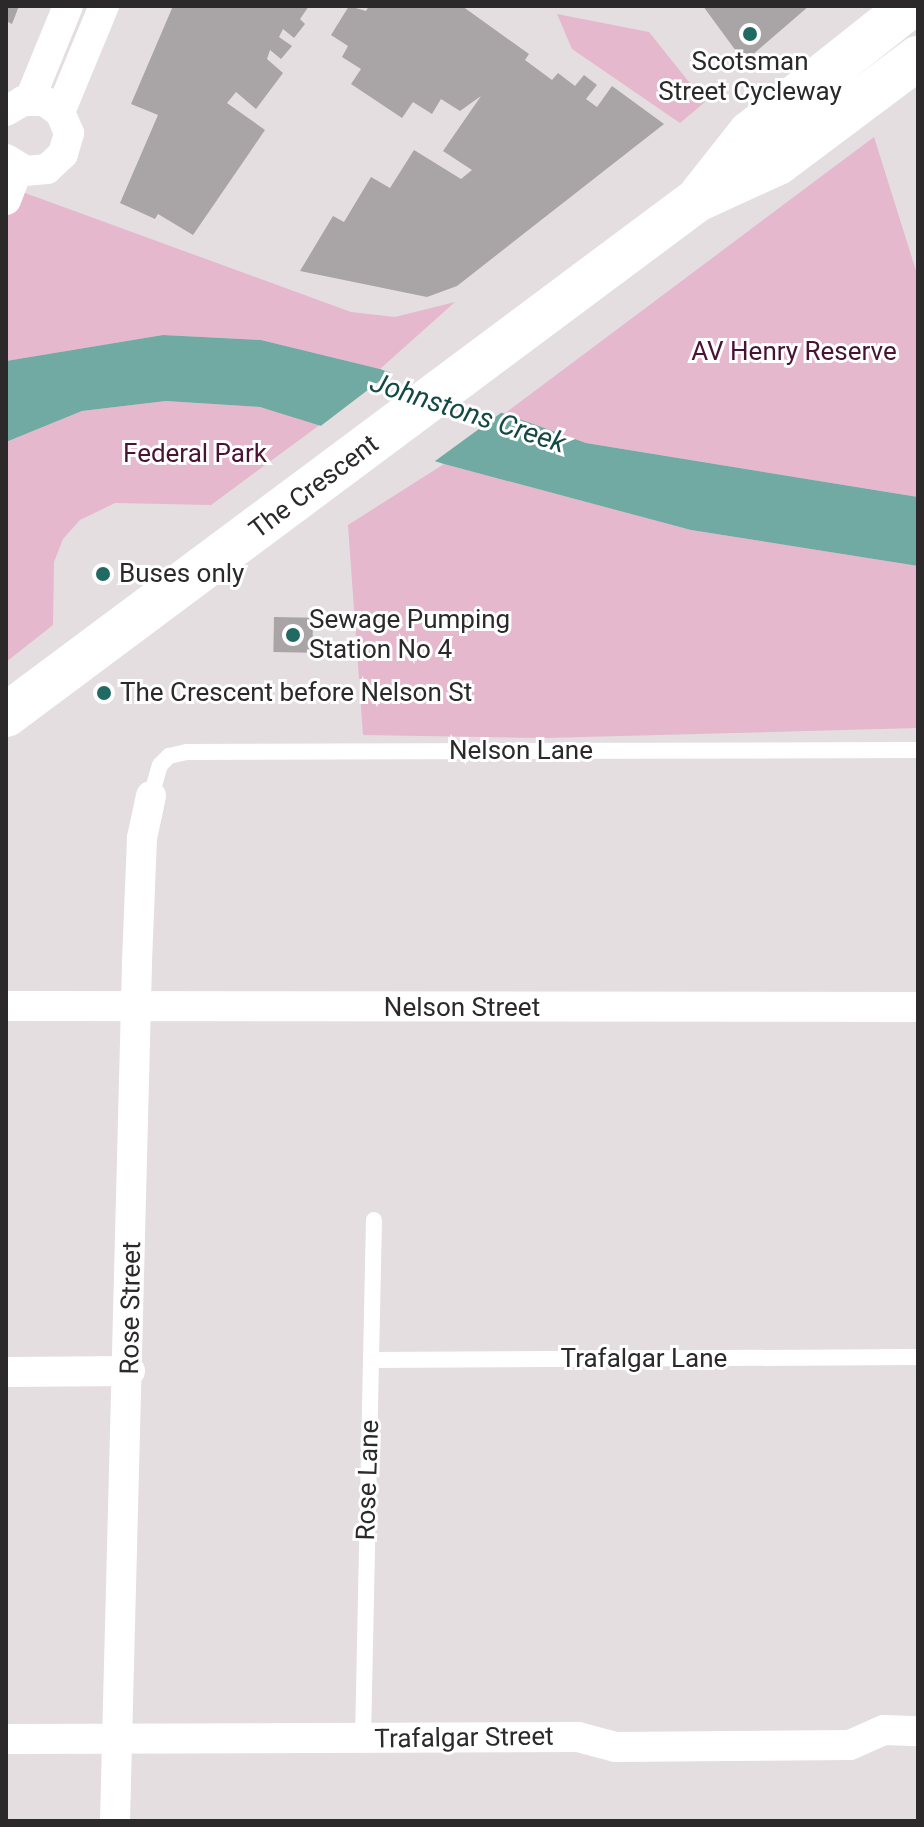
<!DOCTYPE html>
<html>
<head>
<meta charset="utf-8">
<style>
  body { margin:0 }
  #map { position:relative; width:924px; height:1827px; overflow:hidden; background:#e4dee1; font-family:Roboto,sans-serif }
  div>[style] { position:absolute }
  [style*='--x'] { left:calc(var(--x)*1px); top:calc(var(--y)*1px); width:calc(var(--w)*1px); rotate:calc(var(--a)*1deg) }
  .green>* { inset:0; background:#e5b8ce }
  .water>* { inset:0; background:#70aaa2 }
  .pier>* { inset:0; background:#e4dee1 }
  .building>* { inset:0; background:#a9a4a6; transform-origin:0 0 }
  .service>* { height:16px; margin:-8px; padding:0 8px; transform-origin:8px; border-radius:8px; background:#fff }
  .minor>* { height:30px; margin:-15px; padding:0 15px; transform-origin:15px; border-radius:15px; background:#fff }
  .primary>* { height:44px; margin:-22px; padding:0 22px; transform-origin:22px; border-radius:22px; background:#fff }
  .dots>* { width:22px; height:22px; translate:-50% -50%; box-sizing:border-box; border:4px solid #fff; border-radius:50% }
  span { translate:-50% -50%; white-space:nowrap; text-align:center; line-height:1.15; -webkit-text-stroke:6px #fff; paint-order:stroke }
  .poi-label { font-size:26px; color:#2b292a }
  .left { translate:0 -50%; text-align:left }
  .park-label { font-size:26px; color:#491333 }
  .street-label { font-size:26px; color:#2b292a }
  .water-label { font-size:28px; color:#154944; font-style:italic }
  .frame { position:absolute; inset:0; border:8px solid #2b292a; pointer-events:none }
</style>
</head>
<body>
<div id="map">
  <div class="green">
    <i style="clip-path:polygon(557px 14px,649px 32px,705px 102px,680px 123px,572px 49px)"></i>
    <i style="clip-path:polygon(874px 137px,918px 277px,918px 497px,586px 443px,504px 414px)"></i>
    <i style="clip-path:polygon(6px 186px,351px 312px,395px 317px,455px 302px,380px 369px,261px 340px,163px 335px,6px 361px)"></i>
    <i style="clip-path:polygon(166px 401px,260px 407px,321px 424px,211px 505px,115px 503px,80px 520px,63px 539px,54px 562px,53px 625px,6px 662px,6px 442px,82px 411px)"></i>
    <i style="clip-path:polygon(444px 464px,691px 530px,918px 566px,918px 728px,545px 738px,363px 735px,348px 525px)"></i>
  </div>
  <div class="water">
    <i style="clip-path:polygon(163px 335px,261px 340px,380px 369px,586px 443px,918px 497px,918px 566px,691px 530px,444px 464px,260px 407px,166px 401px,82px 411px,6px 442px,6px 361px)"></i>
  </div>
  <div class="pier">
    <i style="clip-path:polygon(394px 370px,505px 410px,431px 464px,318px 428px)"></i>
  </div>
  <div class="building">
    <i style="clip-path:polygon(6px 6px,19px 6px,12px 24px,6px 21px)"></i>
    <i style="clip-path:polygon(173px 6px,309px 6px,300px 19px,305px 24px,294px 38px,283px 29px,279px 37px,292px 46px,281px 59px,270px 50px,267px 59px,283px 73px,256px 109px,236px 92px,227px 103px,265px 130px,193px 235px,158px 214px,155px 219px,120px 203px,158px 115px,131px 104px)"></i>
    <i style="clip-path:polygon(349px 6px,366px 11px,369px 6px,462px 6px,529px 54px,525px 60px,552px 80px,558px 73px,575px 86px,584px 75px,597px 85px,586px 99px,597px 107px,612px 86px,664px 124px,457px 286px,427px 297px,300px 271px,333px 216px,344px 222px,371px 177px,390px 188px,414px 150px,461px 179px,472px 170px,443px 151px,481px 96px,460px 111px,441px 99px,432px 114px,413px 102px,402px 118px,351px 84px,361px 69px,342px 57px,348px 46px,331px 35px)"></i>
    <i style="clip-path:polygon(703px 6px,809px 6px,744px 62px)"></i>
    <i style="left:274px;top:617px;width:39px;height:35px;rotate:1deg"></i>
  </div>
  <div class="service">
    <i style="--x:151;--y:796;--w:32;--a:-74"></i>
    <i style="--x:160;--y:765;--w:13;--a:-45"></i>
    <i style="--x:169;--y:756;--w:18;--a:-13"></i>
    <i style="--x:187;--y:752;--w:731;--a:-0.16"></i>
    <i style="--x:371;--y:1360;--w:547;--a:-0.31"></i>
    <i style="--x:363;--y:1739;--w:519;--a:-88.79"></i>
  </div>
  <div class="minor">
    <i style="--x:30;--y:99;--w:100;--a:-67.8"></i>
    <i style="--x:6;--y:111;--w:20;--a:-30"></i>
    <i style="--x:23;--y:101;--w:21;--a:0"></i>
    <i style="--x:44;--y:101;--w:19;--a:35"></i>
    <i style="--x:60;--y:112;--w:23;--a:67"></i>
    <i style="--x:69;--y:133;--w:22;--a:106"></i>
    <i style="--x:63;--y:154;--w:22;--a:137"></i>
    <i style="--x:47;--y:169;--w:21;--a:175"></i>
    <i style="--x:26;--y:171;--w:23;--a:-149"></i>
    <i style="--x:60;--y:112;--w:115;--a:-67.5"></i>
    <i style="--x:6;--y:200;--w:33;--a:-69"></i>
    <i style="--x:6;--y:1006;--w:912;--a:0.06"></i>
    <i style="--x:6;--y:1372;--w:124;--a:-0.5"></i>
    <i style="--x:6;--y:1739;--w:572;--a:-0.2"></i>
    <i style="--x:578;--y:1737;--w:38;--a:15"></i>
    <i style="--x:615;--y:1747;--w:235;--a:-0.5"></i>
    <i style="--x:850;--y:1745;--w:37;--a:-24"></i>
    <i style="--x:884;--y:1730;--w:34;--a:2"></i>
    <i style="--x:115;--y:1821;--w:859;--a:-88.53"></i>
    <i style="--x:137;--y:962;--w:124;--a:-87.7"></i>
    <i style="--x:142;--y:838;--w:43;--a:-77.9"></i>
  </div>
  <div class="primary">
    <i style="--x:701;--y:195;--w:79;--a:-51.7"></i>
    <i style="--x:750;--y:133;--w:204;--a:-38.4"></i>
    <i style="--x:6;--y:715;--w:862;--a:-36.7"></i>
    <i style="--x:697;--y:200;--w:89;--a:-24.6"></i>
    <i style="--x:778;--y:163;--w:175;--a:-36.9"></i>
  </div>
  <div class="dots">
    <i style="left:750px;top:34px;background:#206a63"></i>
    <i style="left:103px;top:574px;background:#206a63"></i>
    <i style="left:293px;top:635px;background:#206a63"></i>
    <i style="left:104px;top:693px;background:#206a63"></i>
  </div>
  <div class="poi-label">
    <span style="left:750px;top:77px">Scotsman<br>Street Cycleway</span>
    <span class="left" style="left:119px;top:574px">Buses only</span>
    <span class="left" style="left:309px;top:635px">Sewage Pumping<br>Station No 4</span>
    <span class="left" style="left:120px;top:693px">The Crescent before Nelson St</span>
  </div>
  <div class="park-label">
    <span style="left:794px;top:352px">AV Henry Reserve</span>
    <span style="left:195px;top:454px">Federal Park</span>
  </div>
  <div class="street-label">
    <span style="left:314px;top:487px;rotate:-37deg">The Crescent</span>
    <span style="left:521px;top:751px">Nelson Lane</span>
    <span style="left:462px;top:1008px">Nelson Street</span>
    <span style="left:131px;top:1308px;rotate:-89deg">Rose Street</span>
    <span style="left:644px;top:1359px">Trafalgar Lane</span>
    <span style="left:368px;top:1480px;rotate:-88deg">Rose Lane</span>
    <span style="left:464px;top:1738px;rotate:-1deg">Trafalgar Street</span>
  </div>
  <div class="water-label">
    <span style="left:468px;top:413px;rotate:18deg">Johnstons Creek</span>
  </div>
  <div class="frame"></div>
</div>
</body>
</html>
